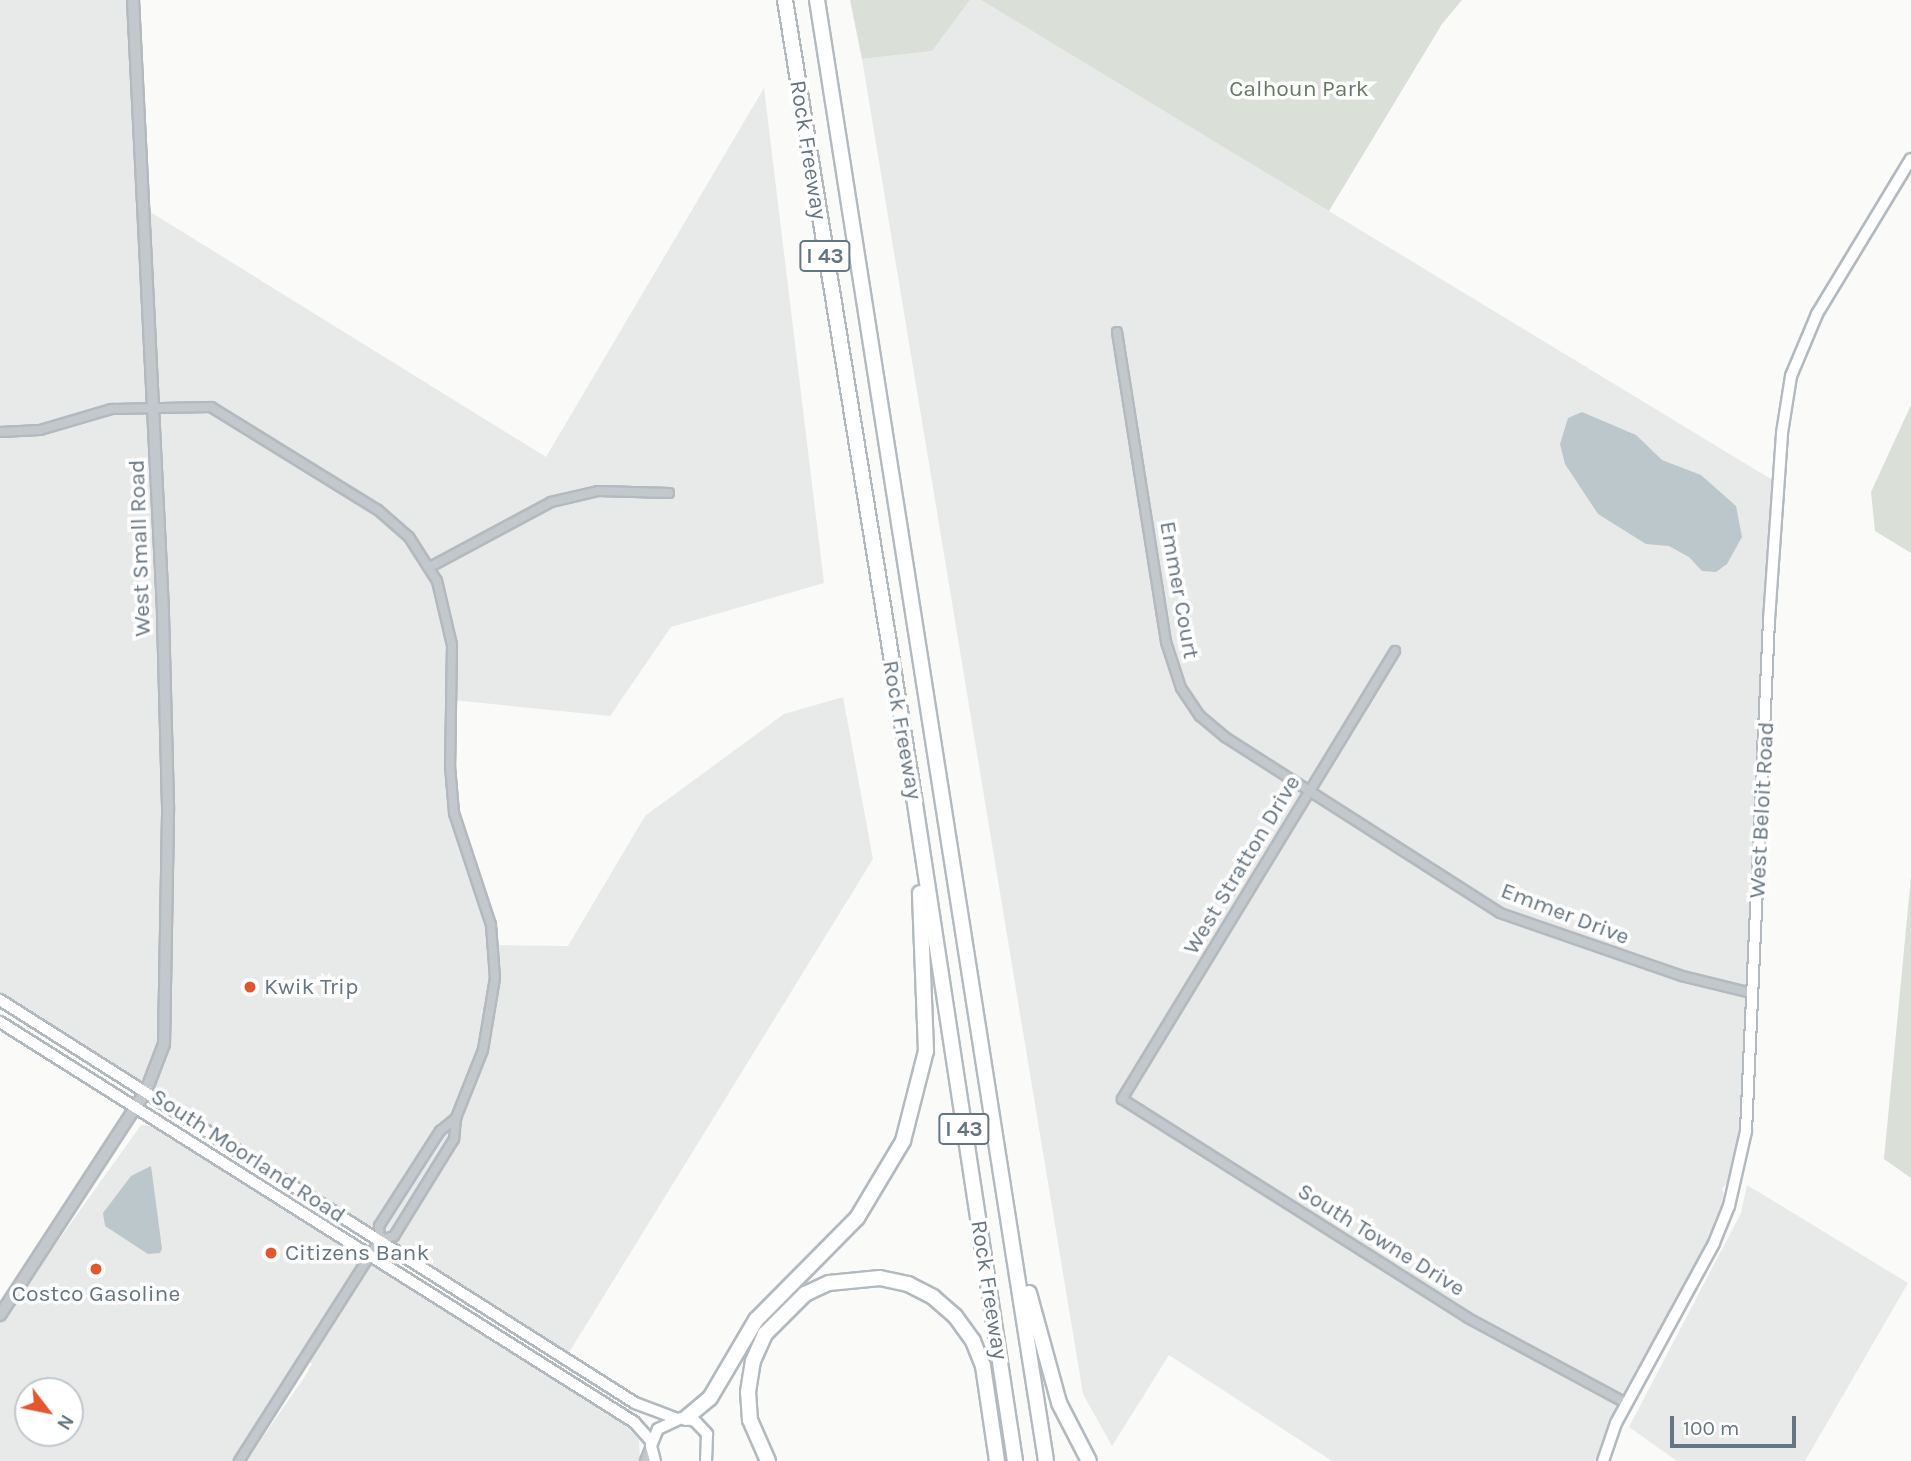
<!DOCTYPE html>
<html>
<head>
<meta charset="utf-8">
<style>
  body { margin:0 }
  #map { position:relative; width:1911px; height:1461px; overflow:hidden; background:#fafaf8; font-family:Karla,sans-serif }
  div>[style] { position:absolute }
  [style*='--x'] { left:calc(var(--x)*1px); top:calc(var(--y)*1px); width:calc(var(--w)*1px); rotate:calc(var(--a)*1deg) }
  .built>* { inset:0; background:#e8e9e9 }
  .green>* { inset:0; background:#dadfd7 }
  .water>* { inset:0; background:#bbc7cb }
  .roads { filter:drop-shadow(2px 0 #b3babf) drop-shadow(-2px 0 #b3babf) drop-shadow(0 2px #b3babf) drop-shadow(0 -2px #b3babf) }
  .minor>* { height:8px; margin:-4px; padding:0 4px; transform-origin:4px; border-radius:4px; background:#c3c8cc }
  .tertiary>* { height:10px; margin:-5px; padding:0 5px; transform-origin:5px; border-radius:5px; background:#c3c8cc }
  .secondary>* { height:10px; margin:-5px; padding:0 5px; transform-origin:5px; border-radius:5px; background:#fff }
  .motorway>* { height:14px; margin:-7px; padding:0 7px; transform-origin:7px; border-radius:7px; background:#fff }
  .dots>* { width:19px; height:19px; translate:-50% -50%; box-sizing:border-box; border:4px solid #fff; border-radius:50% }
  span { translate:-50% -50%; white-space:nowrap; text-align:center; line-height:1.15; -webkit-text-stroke:7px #fff; paint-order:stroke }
  .shield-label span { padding:2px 5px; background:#fff; border:2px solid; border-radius:5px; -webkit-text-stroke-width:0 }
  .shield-label { font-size:21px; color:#657683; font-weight:700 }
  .park-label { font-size:23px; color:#687a64 }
  .street-label { font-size:23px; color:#657683 }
  .poi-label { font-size:23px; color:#657683 }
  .left { translate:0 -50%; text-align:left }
  .north { position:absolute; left:14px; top:1377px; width:70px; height:70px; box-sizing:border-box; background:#fff; border:2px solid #c1c8cd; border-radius:50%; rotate:122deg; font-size:19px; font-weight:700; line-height:28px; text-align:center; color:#657683 }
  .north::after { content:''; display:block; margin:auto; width:24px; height:32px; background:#e4572e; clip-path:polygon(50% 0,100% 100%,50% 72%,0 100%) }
  .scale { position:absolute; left:1670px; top:1416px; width:126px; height:32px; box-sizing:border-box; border:4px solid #657683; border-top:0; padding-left:9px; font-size:21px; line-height:24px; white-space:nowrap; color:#657683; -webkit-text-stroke:5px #fff; paint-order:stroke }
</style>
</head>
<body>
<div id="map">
  <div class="built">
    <i style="clip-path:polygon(0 0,132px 0,144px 208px,546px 457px,764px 88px,824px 583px,671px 627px,610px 716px,452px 700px,454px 813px,494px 945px,568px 946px,645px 816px,784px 714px,843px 697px,873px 859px,565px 1359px,0 1000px)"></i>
    <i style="clip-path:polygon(970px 0,981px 0,1779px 484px,1739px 1169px,1722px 1189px,1729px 1206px,1626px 1403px,1603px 1461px,1332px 1461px,1169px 1355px,1112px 1446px,1083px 1394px,862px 59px,932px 51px)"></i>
    <i style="clip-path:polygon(evenodd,141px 1125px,153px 1126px,623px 1423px,639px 1439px,640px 1461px,246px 1461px,306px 1375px,312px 1364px,300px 1356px,235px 1461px,0 1461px,0 1322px,141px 1125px,28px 1391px,70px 1391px,70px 1433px,28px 1433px,28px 1391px)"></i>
    <i style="clip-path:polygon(1747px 1185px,1908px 1283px,1805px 1461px,1677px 1461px,1629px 1427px,1741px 1213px)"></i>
  </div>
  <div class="green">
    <i style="clip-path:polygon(850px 0,970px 0,932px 51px,862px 59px)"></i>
    <i style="clip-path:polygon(981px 0,1462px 0,1442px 24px,1329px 211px)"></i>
    <i style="clip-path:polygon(1911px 405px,1911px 553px,1875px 531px,1871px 492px)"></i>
    <i style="clip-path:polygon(1911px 877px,1911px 1178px,1884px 1159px)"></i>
  </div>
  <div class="water">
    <i style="clip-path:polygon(1582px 412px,1636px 435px,1662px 460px,1701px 475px,1736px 506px,1742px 537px,1727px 564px,1716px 572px,1702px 571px,1689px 557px,1669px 546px,1646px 544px,1598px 514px,1565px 464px,1560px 444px,1568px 418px)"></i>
    <i style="clip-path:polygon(151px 1166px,162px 1249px,160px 1253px,148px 1254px,105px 1226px,103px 1213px,131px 1176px)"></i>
  </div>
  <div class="roads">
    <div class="minor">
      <i style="--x:1117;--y:332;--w:314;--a:81"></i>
      <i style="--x:1166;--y:642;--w:48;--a:71.9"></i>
      <i style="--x:1181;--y:688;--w:34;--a:56"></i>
      <i style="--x:1200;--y:716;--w:33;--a:40"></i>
      <i style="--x:1225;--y:737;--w:326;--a:32.6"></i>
      <i style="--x:1500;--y:913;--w:193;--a:19.1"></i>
      <i style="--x:1682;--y:976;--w:71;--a:13.8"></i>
      <i style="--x:0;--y:432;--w:40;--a:-2.9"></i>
      <i style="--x:40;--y:430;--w:75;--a:-16.3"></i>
      <i style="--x:112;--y:409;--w:99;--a:-1.2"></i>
      <i style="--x:211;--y:407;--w:196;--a:31.7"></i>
      <i style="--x:378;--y:510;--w:41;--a:41.1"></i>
      <i style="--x:409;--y:537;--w:52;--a:57.5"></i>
      <i style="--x:437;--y:581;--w:66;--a:76.8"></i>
      <i style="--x:452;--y:645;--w:121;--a:90.9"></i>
      <i style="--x:450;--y:766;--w:47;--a:85.1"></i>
      <i style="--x:454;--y:813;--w:118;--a:71.7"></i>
      <i style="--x:491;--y:925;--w:53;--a:85.7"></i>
      <i style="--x:495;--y:978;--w:73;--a:99.5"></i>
      <i style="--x:483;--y:1050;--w:73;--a:111.7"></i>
      <i style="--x:456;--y:1118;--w:21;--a:95"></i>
      <i style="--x:454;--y:1139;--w:114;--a:121.7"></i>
      <i style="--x:394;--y:1236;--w:15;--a:164"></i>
      <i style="--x:430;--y:567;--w:137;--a:-28.2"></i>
      <i style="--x:551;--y:502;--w:48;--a:-13.2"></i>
      <i style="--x:598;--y:491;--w:71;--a:1.6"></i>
      <i style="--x:1395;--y:651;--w:525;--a:121.36"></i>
      <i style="--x:1122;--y:1099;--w:409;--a:32.3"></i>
      <i style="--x:1468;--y:1318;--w:179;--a:28.3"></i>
      <i style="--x:380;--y:1240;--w:14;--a:-94"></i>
      <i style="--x:379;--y:1226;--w:113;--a:-57.3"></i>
      <i style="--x:440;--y:1131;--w:21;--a:-39"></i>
      <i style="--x:239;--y:1461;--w:262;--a:-57.5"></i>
      <i style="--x:645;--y:1461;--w:16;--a:-68"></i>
    </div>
    <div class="tertiary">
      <i style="--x:0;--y:1315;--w:267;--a:-56.9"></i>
      <i style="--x:146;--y:1091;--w:50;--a:-69"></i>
      <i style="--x:164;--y:1044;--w:238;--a:-89"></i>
      <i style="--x:168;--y:806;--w:195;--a:-91.5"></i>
      <i style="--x:163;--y:611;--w:612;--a:-92.81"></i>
    </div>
    <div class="secondary">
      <i style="--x:0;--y:1000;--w:752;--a:32.4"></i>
      <i style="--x:635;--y:1403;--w:43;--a:20.6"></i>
      <i style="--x:0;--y:1022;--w:750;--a:32.25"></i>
      <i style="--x:634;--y:1422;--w:27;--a:48"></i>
      <i style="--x:655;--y:1461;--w:16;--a:-105"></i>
      <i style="--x:651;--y:1446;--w:18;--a:-68"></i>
      <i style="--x:658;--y:1429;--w:26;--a:-25"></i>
      <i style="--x:682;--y:1418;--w:13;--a:13"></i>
      <i style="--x:695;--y:1421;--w:18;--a:47"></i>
      <i style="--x:707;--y:1434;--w:27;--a:92"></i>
      <i style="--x:1603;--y:1461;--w:40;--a:-71.1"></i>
      <i style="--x:1616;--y:1423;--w:205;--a:-61.4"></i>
      <i style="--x:1714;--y:1243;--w:40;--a:-68"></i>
      <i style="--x:1729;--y:1206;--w:77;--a:-77.2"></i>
      <i style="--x:1746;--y:1131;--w:512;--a:-87.42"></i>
      <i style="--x:1769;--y:620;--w:187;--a:-86"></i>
      <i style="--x:1782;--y:433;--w:58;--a:-81"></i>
      <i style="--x:1791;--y:376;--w:67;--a:-67.2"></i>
      <i style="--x:1817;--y:314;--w:181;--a:-58.8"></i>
    </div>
    <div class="motorway">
      <i style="--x:785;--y:0;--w:807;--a:80.81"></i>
      <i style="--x:914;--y:797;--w:672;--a:81.35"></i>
      <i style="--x:817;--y:0;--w:1479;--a:81.09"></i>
      <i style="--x:1029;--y:1293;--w:114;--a:74.7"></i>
      <i style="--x:1059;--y:1403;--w:65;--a:62.7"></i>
      <i style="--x:686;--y:1418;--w:31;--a:-40"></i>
      <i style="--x:710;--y:1398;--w:91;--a:-59.5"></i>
      <i style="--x:756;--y:1320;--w:144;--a:-45.3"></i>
      <i style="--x:857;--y:1218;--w:90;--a:-59.1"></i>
      <i style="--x:903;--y:1141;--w:93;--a:-75.7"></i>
      <i style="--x:926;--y:1051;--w:158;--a:-92.2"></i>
      <i style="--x:768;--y:1461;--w:45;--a:-113.7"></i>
      <i style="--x:750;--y:1420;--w:28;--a:-94"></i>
      <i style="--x:748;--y:1392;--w:31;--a:-81"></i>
      <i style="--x:753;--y:1361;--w:30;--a:-66"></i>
      <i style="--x:765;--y:1334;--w:57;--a:-45"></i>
      <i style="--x:805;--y:1294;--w:26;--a:-25"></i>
      <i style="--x:829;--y:1283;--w:51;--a:-5.6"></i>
      <i style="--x:880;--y:1278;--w:29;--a:12"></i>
      <i style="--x:908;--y:1284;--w:28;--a:27"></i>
      <i style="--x:933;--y:1297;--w:29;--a:41"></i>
      <i style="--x:955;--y:1316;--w:31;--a:54"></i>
      <i style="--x:973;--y:1341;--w:27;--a:68"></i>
      <i style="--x:983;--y:1366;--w:96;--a:81.6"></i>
    </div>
  </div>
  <div class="dots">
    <i style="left:250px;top:987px;background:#e4572e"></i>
    <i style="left:271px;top:1253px;background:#e4572e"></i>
    <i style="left:96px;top:1269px;background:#e4572e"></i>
  </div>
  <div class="shield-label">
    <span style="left:825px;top:256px">I 43</span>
    <span style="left:964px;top:1129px">I 43</span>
  </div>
  <div class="park-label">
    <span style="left:1299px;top:89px">Calhoun Park</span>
  </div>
  <div class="street-label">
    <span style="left:808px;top:150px;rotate:81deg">Rock Freeway</span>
    <span style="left:140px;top:548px;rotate:-92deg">West Small Road</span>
    <span style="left:1179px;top:590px;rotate:80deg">Emmer Court</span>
    <span style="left:902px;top:730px;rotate:80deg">Rock Freeway</span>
    <span style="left:1762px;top:810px;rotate:-87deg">West Beloit Road</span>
    <span style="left:1242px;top:865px;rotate:-59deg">West Stratton Drive</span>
    <span style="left:1565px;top:914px;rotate:21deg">Emmer Drive</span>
    <span style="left:248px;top:1156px;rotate:33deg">South Moorland Road</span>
    <span style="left:1381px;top:1240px;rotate:32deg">South Towne Drive</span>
    <span style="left:989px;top:1290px;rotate:81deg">Rock Freeway</span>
  </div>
  <div class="poi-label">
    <span class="left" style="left:264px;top:987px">Kwik Trip</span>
    <span class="left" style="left:285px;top:1253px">Citizens Bank</span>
    <span style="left:96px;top:1294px">Costco Gasoline</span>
  </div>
  <div class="north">N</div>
  <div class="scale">100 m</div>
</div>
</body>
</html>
